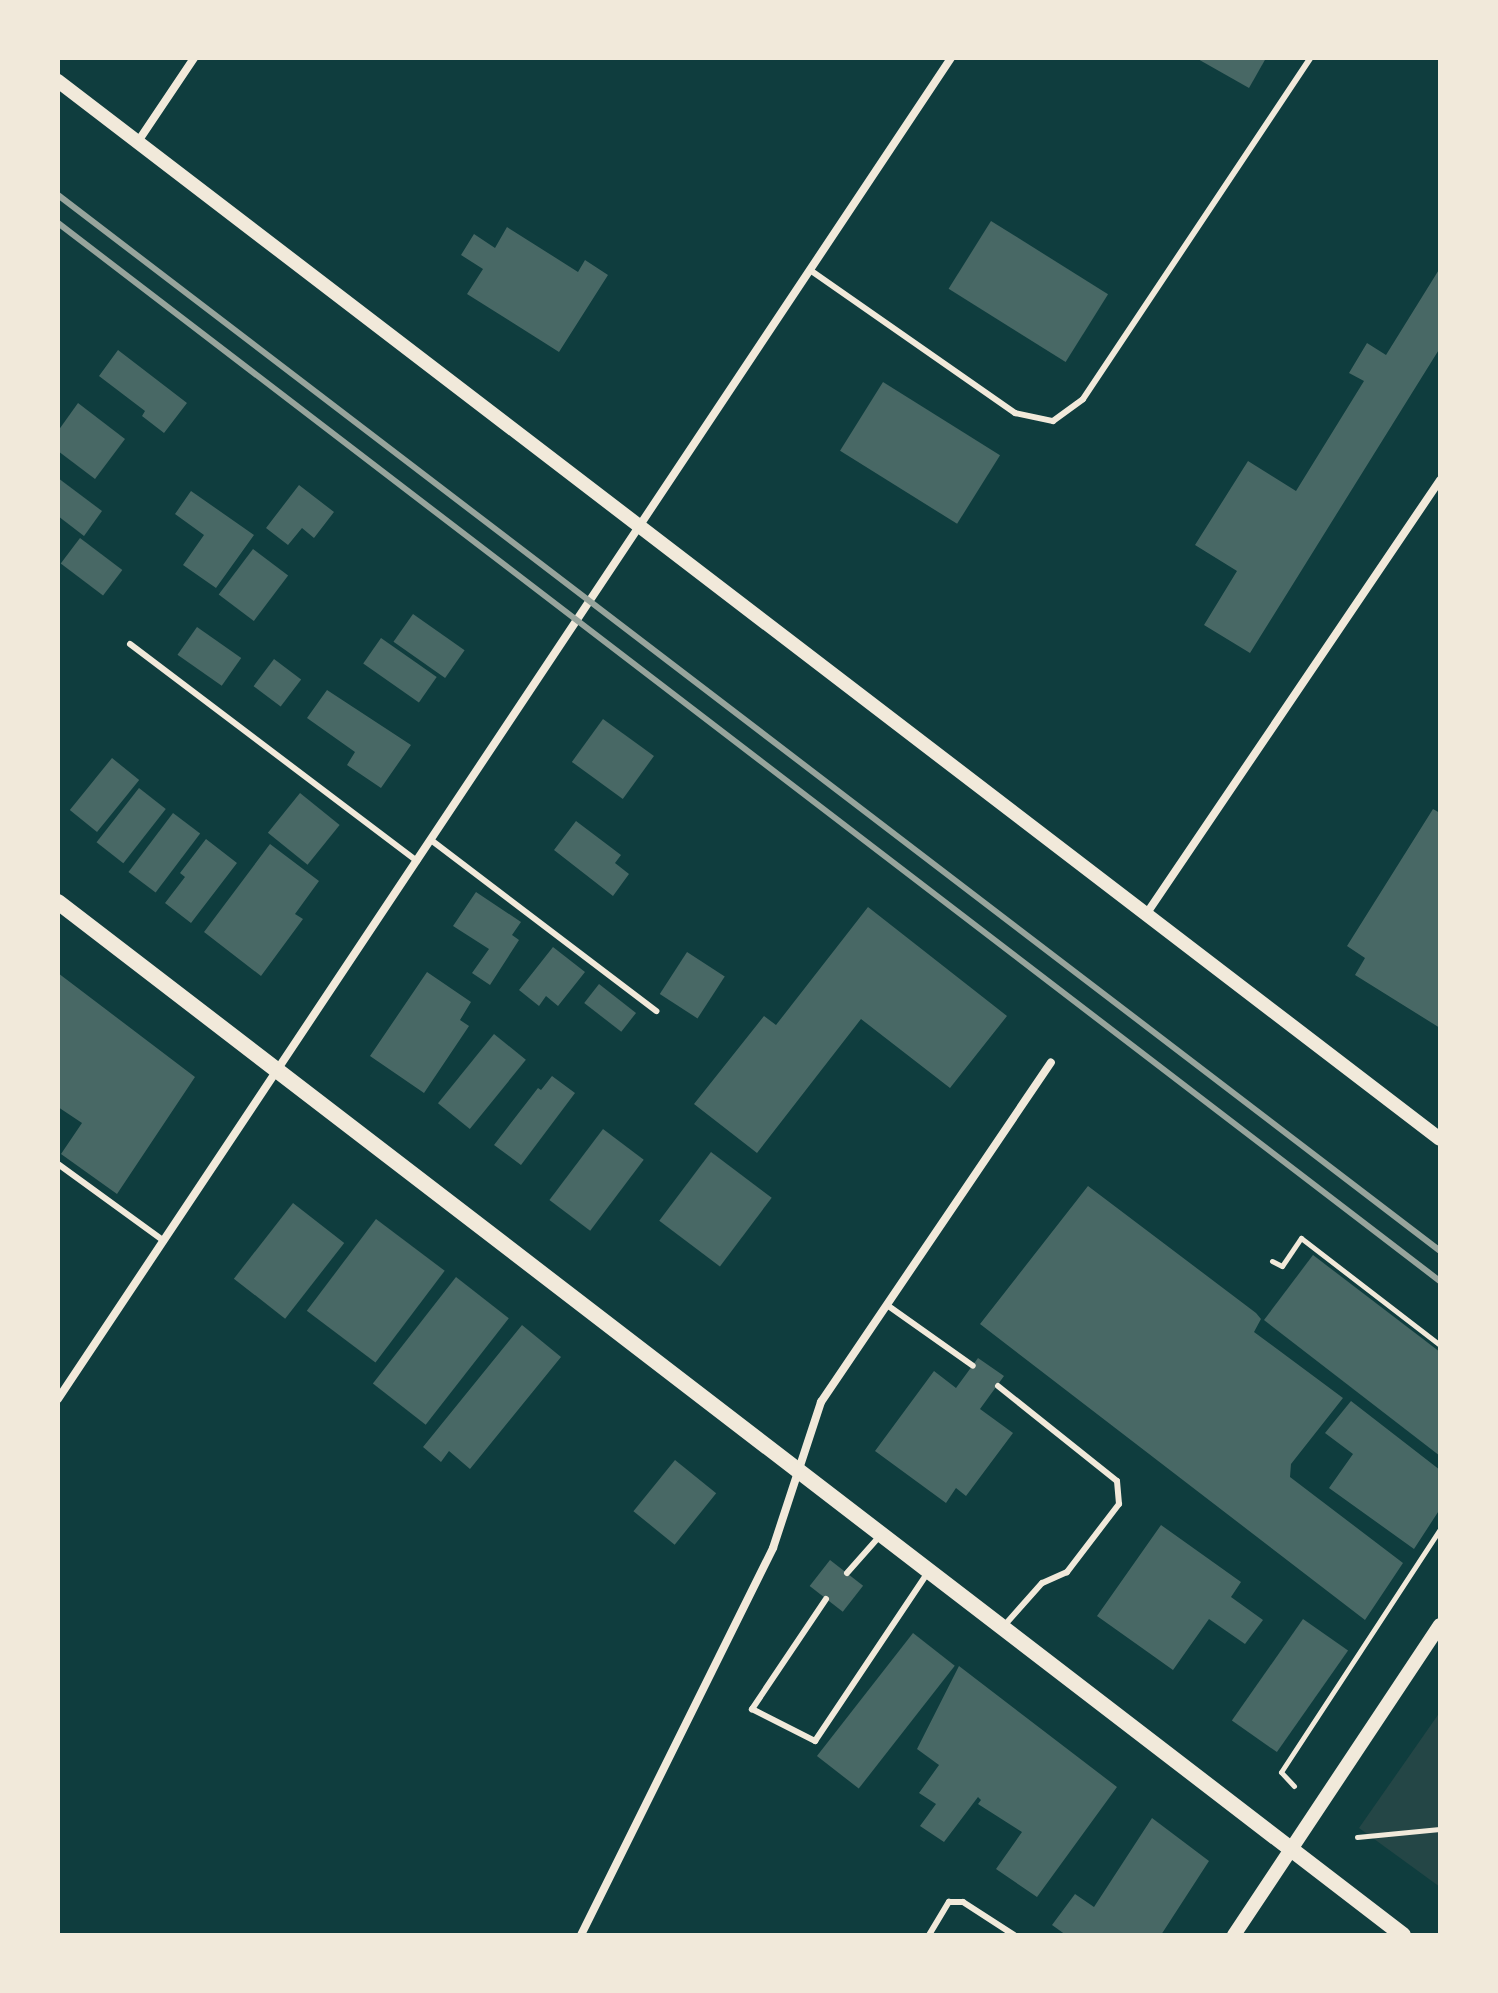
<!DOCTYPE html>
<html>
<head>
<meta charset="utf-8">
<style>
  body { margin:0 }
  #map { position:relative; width:1498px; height:1993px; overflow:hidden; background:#0f3d3e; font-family:"Fira Sans",sans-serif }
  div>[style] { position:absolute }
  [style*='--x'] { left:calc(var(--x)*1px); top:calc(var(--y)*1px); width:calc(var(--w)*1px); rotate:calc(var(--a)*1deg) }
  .green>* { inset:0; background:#244646 }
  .building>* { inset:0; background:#486865; transform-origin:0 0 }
  .path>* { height:5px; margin:-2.5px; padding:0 2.5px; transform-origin:2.5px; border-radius:2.5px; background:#f1e9da }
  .service>* { height:6px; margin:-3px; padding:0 3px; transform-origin:3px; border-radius:3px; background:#f1e9da }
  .minor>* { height:8px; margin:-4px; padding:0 4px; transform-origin:4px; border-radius:4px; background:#f1e9da }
  .tertiary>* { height:14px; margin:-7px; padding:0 7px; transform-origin:7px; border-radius:7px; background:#f1e9da }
  .secondary>* { height:16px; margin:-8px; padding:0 8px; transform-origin:8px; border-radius:8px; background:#f1e9da }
  .rail>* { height:6px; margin:-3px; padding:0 3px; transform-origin:3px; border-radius:3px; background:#97a49c }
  span { translate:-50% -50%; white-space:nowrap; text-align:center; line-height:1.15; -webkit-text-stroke:6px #f1e9da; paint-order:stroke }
  .frame { position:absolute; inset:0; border:60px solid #f1e9da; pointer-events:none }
</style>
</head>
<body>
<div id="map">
  <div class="green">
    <i style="clip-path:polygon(1440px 1712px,1440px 1887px,1359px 1828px)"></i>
  </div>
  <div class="building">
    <i style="clip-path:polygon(1196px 58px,1266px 58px,1249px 88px)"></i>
    <i style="left:991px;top:221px;width:138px;height:80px;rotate:32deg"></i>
    <i style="clip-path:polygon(507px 227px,578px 272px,585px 260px,608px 275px,559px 352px,467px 294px,483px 269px,461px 255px,474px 234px,495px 248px)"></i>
    <i style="clip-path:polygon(1440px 268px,1440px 348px,1250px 653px,1204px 625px,1237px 571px,1195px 545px,1248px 461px,1296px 491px,1364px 381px,1349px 373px,1367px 343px,1386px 355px)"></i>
    <i style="clip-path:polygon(118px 350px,187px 403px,164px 433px,142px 416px,145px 411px,99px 376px)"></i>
    <i style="left:883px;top:382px;width:138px;height:81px;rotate:32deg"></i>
    <i style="clip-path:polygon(78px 403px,125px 439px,95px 479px,58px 451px,58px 431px)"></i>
    <i style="clip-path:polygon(58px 478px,102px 511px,84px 536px,58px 516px)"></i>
    <i style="clip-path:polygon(299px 485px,334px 512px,314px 538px,302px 528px,288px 545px,266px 528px)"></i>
    <i style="clip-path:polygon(191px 491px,254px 535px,216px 588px,183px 565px,204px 535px,175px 514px)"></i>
    <i style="left:80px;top:538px;width:53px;height:32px;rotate:37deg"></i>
    <i style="left:253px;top:549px;width:44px;height:57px;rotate:37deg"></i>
    <i style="left:413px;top:614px;width:63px;height:34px;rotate:35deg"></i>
    <i style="left:197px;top:627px;width:54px;height:34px;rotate:35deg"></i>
    <i style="left:381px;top:638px;width:68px;height:31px;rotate:35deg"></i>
    <i style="left:274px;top:659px;width:34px;height:34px;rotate:37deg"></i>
    <i style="clip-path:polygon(327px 690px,411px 745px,381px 788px,347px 765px,355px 752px,307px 718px)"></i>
    <i style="left:603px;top:719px;width:63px;height:53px;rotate:36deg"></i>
    <i style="left:112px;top:758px;width:35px;height:67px;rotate:39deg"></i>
    <i style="left:139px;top:788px;width:34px;height:69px;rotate:38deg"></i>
    <i style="left:300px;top:793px;width:51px;height:51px;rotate:39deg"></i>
    <i style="clip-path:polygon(1433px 809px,1440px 813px,1440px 1028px,1355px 975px,1365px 958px,1347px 946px)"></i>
    <i style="left:173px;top:813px;width:34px;height:74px;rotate:37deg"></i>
    <i style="clip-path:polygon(576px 821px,621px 855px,615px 863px,629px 874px,613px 896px,554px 850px)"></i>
    <i style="clip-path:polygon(206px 839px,237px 863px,191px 923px,165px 903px,185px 877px,180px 873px)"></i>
    <i style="clip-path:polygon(270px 844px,319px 881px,295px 914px,303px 919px,261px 976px,204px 932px)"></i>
    <i style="clip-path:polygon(476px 892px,521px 922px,512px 935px,519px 940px,490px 985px,472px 973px,489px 949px,453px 926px)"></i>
    <i style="clip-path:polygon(868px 907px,1007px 1016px,950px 1088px,861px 1019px,757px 1153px,694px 1104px,764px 1016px,776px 1025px)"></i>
    <i style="clip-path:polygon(553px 947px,585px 972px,558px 1006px,546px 996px,539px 1006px,519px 990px)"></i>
    <i style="left:687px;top:952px;width:45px;height:50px;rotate:33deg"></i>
    <i style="clip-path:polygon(427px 972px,471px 1002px,460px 1020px,469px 1026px,424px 1093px,370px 1056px)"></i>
    <i style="clip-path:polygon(58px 973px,195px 1077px,117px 1194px,61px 1154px,82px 1123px,58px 1107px)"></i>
    <i style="left:599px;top:984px;width:47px;height:24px;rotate:38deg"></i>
    <i style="left:494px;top:1034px;width:41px;height:89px;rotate:39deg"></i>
    <i style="clip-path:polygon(552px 1076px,575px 1093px,521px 1165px,494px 1145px,538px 1088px,541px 1090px)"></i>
    <i style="left:603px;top:1129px;width:51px;height:89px;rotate:37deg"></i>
    <i style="left:711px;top:1152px;width:76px;height:86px;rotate:37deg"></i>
    <i style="clip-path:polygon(1088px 1186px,1256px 1313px,1261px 1319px,1254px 1332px,1343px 1398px,1291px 1464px,1290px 1477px,1403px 1563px,1365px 1620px,980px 1324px)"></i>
    <i style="left:293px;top:1203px;width:65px;height:96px;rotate:38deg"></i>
    <i style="left:376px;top:1219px;width:86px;height:115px;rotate:37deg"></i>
    <i style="clip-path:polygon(1313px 1255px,1440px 1352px,1440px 1456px,1264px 1320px)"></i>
    <i style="left:456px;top:1277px;width:67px;height:135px;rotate:38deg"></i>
    <i style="clip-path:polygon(522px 1325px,561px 1357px,470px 1469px,449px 1451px,441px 1462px,423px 1447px)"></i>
    <i style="clip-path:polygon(978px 1358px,1004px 1376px,980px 1409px,1013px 1433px,966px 1496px,956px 1488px,946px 1503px,875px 1451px,934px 1371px,956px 1388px)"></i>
    <i style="clip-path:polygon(1351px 1401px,1440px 1470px,1440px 1509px,1414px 1549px,1329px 1488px,1353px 1454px,1325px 1433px)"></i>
    <i style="left:675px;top:1460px;width:53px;height:66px;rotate:39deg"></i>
    <i style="clip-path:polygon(1161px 1525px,1241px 1582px,1231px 1597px,1263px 1620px,1245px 1644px,1209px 1619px,1173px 1670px,1097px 1616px)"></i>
    <i style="left:830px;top:1560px;width:42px;height:33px;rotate:38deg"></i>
    <i style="left:1303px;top:1619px;width:55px;height:124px;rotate:35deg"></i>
    <i style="left:913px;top:1633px;width:53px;height:156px;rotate:38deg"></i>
    <i style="clip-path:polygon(959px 1666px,1117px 1787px,1037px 1897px,996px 1869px,1022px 1832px,978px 1804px,981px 1800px,978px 1797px,944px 1842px,920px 1826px,936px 1804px,919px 1793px,939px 1765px,917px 1749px)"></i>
    <i style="clip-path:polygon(1152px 1818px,1209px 1861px,1161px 1935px,1066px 1935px,1052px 1925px,1075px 1894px,1094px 1907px)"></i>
  </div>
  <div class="path">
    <i style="--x:1272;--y:1261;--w:11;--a:27"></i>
    <i style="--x:1282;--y:1266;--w:34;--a:-56"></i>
    <i style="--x:1301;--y:1238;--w:175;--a:37.6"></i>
    <i style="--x:1294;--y:1786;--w:19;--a:-133"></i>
    <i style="--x:1281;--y:1772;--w:290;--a:-56.8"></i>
    <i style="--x:1357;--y:1837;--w:83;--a:-5.5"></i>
  </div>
  <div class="service">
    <i style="--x:810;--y:270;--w:250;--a:34.9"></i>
    <i style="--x:1015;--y:413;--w:39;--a:12"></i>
    <i style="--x:1053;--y:421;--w:37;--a:-36"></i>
    <i style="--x:1083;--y:399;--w:410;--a:-56.3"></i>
    <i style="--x:130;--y:644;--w:360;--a:37.1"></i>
    <i style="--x:431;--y:840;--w:283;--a:37.2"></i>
    <i style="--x:58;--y:1164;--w:131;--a:36"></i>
    <i style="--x:887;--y:1305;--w:105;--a:35.3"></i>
    <i style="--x:998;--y:1386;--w:152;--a:38.6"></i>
    <i style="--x:1117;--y:1481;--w:23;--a:85"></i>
    <i style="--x:1119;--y:1504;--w:86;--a:127.4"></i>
    <i style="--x:1067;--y:1572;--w:27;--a:156"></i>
    <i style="--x:1042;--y:1583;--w:59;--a:131.6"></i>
    <i style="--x:847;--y:1573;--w:48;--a:-48.4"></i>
    <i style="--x:826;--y:1599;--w:133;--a:123.9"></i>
    <i style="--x:752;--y:1709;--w:71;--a:26.9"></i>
    <i style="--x:815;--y:1741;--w:201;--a:-56.2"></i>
    <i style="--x:929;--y:1935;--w:39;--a:-59"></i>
    <i style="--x:949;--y:1902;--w:14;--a:0"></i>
    <i style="--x:963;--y:1902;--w:61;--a:32.9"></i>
  </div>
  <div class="minor">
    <i style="--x:139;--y:140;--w:99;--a:-56.1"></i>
    <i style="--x:1147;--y:913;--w:523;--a:-55.91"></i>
    <i style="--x:58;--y:1399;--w:1611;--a:-56.34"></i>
    <i style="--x:581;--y:1935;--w:432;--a:-63.6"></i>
    <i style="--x:773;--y:1548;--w:154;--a:-71.8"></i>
    <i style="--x:821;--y:1402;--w:410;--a:-55.9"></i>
  </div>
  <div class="tertiary">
    <i style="--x:58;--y:81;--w:1740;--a:37.44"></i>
    <i style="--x:1234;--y:1935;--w:372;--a:-56.4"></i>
  </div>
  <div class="secondary">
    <i style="--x:58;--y:902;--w:1696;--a:37.53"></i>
  </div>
  <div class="rail">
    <i style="--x:58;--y:195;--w:1739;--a:37.38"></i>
    <i style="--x:58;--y:223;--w:1740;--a:37.44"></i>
  </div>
  <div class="frame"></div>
</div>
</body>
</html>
